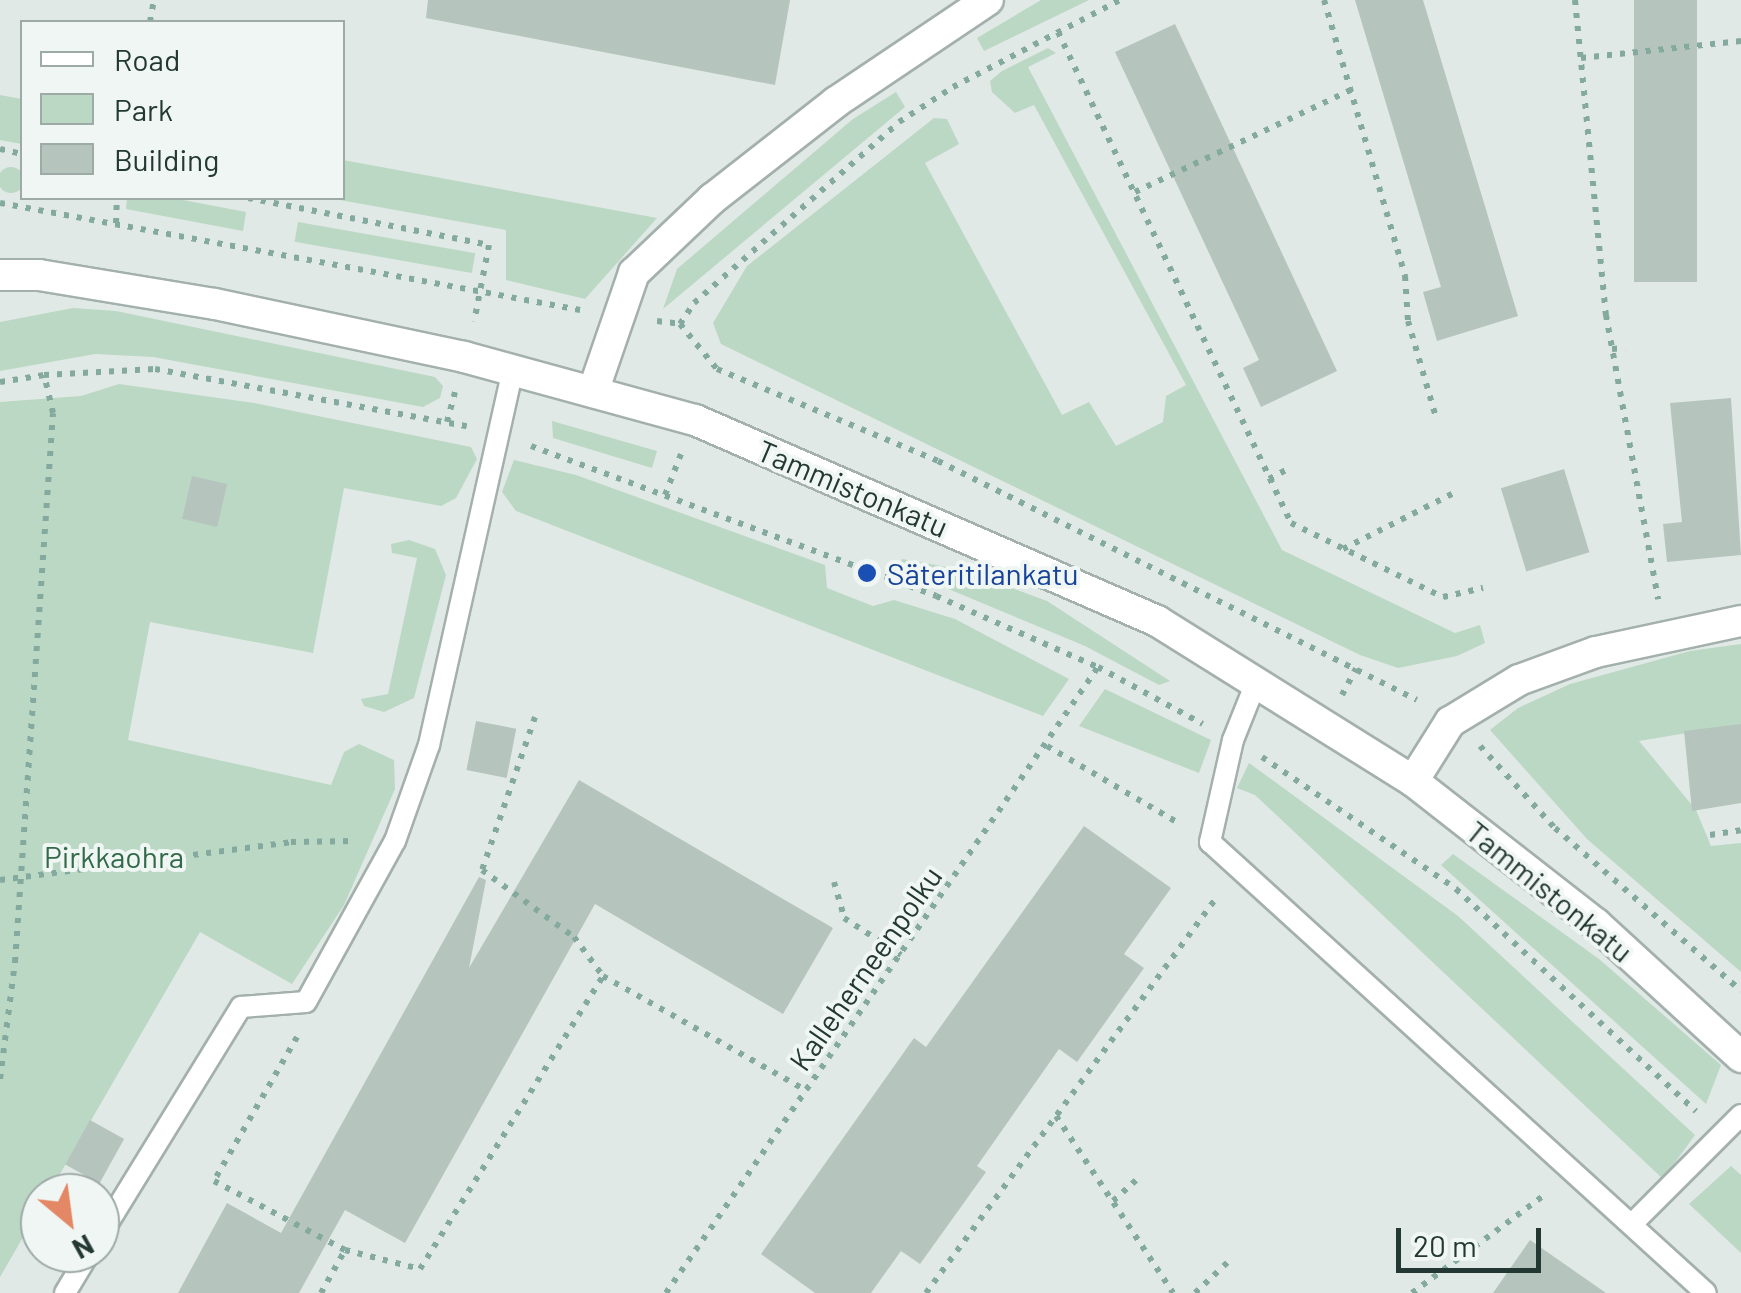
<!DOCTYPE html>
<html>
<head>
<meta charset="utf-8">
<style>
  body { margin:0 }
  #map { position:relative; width:1741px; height:1293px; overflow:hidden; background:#e0e9e5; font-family:Barlow,sans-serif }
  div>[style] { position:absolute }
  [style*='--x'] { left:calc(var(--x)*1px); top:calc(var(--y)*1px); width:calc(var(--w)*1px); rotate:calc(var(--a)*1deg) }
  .green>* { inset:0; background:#bbd8c4; transform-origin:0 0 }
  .round { border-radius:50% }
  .building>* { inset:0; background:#b6c4be; transform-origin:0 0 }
  .path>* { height:6px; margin-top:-3px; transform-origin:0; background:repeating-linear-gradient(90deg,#84aa9f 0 5px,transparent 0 13px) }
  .roads { filter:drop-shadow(2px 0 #a4b0ac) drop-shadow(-2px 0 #a4b0ac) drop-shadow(0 2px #a4b0ac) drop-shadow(0 -2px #a4b0ac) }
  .lane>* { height:20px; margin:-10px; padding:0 10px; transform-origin:10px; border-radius:10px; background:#fff }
  .street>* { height:30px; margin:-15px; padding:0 15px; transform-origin:15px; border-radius:15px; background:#fff }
  .secondary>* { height:30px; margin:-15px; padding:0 15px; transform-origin:15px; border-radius:15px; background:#fff }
  .dots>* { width:28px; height:28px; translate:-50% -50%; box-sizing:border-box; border:5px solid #f0f6f3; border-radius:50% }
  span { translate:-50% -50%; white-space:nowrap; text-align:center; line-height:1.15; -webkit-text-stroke:8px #f0f6f3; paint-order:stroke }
  .street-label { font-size:30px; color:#233833 }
  .transit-label { font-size:30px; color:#164399 }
  .left { translate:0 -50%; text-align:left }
  .park-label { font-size:30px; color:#316a49 }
  .legend { position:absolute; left:20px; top:20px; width:325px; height:180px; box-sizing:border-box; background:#f0f6f3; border:2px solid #9eaaa6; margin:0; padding:12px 18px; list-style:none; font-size:30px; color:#233833 }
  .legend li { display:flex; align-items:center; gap:20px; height:50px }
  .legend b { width:50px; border:2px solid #9eaaa6 }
  .north { position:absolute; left:20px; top:1173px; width:100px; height:100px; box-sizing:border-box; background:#f0f6f3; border:2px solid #9eaaa6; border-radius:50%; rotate:151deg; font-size:28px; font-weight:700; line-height:40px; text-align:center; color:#233833 }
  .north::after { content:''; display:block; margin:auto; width:35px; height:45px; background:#e38764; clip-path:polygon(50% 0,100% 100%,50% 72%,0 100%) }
  .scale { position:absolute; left:1396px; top:1228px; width:145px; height:45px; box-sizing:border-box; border:5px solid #233833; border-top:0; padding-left:12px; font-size:30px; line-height:35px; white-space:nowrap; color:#233833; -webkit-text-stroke:8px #f0f6f3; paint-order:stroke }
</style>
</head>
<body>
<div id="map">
  <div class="green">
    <i style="clip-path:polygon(1041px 0,1089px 0,984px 51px,977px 38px)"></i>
    <i style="clip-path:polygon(1048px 48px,1056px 53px,1028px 67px,1282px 550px,1455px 633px,1480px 625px,1485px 643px,1457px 656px,1398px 668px,1360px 655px,721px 344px,713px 323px,747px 266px,934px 118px,947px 119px,959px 144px,925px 163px,1062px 415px,1089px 402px,1116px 446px,1163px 422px,1166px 396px,1186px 385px,1034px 105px,1015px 113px,992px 92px,990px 81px,1002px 71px)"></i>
    <i style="clip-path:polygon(896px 92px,905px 107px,663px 309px,677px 269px,853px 119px)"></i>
    <i style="clip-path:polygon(0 95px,22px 99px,22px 144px,0 140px)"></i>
    <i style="clip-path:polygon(343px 160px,657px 218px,585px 299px,506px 280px,506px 230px,329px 198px,342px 198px)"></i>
    <i class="round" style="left:-2px;top:167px;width:26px;height:26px"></i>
    <i style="clip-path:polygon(127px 198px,173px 198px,246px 212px,243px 231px,126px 209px)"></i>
    <i style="left:298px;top:222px;width:180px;height:20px;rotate:10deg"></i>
    <i style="clip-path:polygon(73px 308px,116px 311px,435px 377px,443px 386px,440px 398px,423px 407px,153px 357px,95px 354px,0 371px,0 322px)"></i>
    <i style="clip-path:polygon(119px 384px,254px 403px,471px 447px,477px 459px,456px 498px,441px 506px,344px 488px,313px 653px,150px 622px,128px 740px,331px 785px,344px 752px,359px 744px,394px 760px,395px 789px,344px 905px,292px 984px,200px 932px,49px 1193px,40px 1193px,40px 1208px,0 1277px,0 402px,81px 396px)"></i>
    <i style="clip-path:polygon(552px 421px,657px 451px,652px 468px,553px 438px)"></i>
    <i style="clip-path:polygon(514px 460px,576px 475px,825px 565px,827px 588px,873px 606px,894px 600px,955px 619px,1069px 679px,1043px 716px,516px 511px,502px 492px)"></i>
    <i style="clip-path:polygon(409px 540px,435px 549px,446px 575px,414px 698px,384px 712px,364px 706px,361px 699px,388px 694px,417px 558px,392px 553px,391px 544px)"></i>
    <i style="clip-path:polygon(902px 559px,964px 570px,1047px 601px,1170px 681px,1159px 685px,1085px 646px,898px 568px)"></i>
    <i style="clip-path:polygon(1741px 644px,1741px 724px,1639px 741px,1696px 810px,1711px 846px,1741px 843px,1741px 972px,1587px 839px,1490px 730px,1518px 708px,1570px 684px,1690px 651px)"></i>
    <i style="clip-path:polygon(1105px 689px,1211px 740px,1199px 773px,1079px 726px)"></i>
    <i style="clip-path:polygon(1249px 763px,1458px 916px,1695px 1135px,1663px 1179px,1255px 795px,1237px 788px)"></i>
    <i style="clip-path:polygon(1453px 854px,1599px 959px,1721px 1065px,1706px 1104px,1441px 865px)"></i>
    <i style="clip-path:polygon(1731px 1166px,1741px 1175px,1741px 1253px,1689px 1204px)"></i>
  </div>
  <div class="building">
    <i style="clip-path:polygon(428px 0,790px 0,775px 85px,426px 18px)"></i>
    <i style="clip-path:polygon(1355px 0,1423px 0,1518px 316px,1437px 341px,1423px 292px,1441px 287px)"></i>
    <i style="left:1634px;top:0;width:63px;height:282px"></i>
    <i style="clip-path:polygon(1175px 24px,1337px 371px,1261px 407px,1243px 368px,1259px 360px,1115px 52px)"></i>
    <i style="clip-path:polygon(1731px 398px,1741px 555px,1667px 562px,1663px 524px,1682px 522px,1670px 403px)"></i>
    <i style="left:1564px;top:469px;width:87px;height:66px;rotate:73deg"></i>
    <i style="left:192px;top:476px;width:36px;height:44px;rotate:13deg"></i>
    <i style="left:476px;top:721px;width:41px;height:50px;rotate:11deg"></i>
    <i style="clip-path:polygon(1741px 724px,1741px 803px,1692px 811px,1684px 731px)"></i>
    <i style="clip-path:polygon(579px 780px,833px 928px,783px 1014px,595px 904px,405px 1243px,345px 1210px,299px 1293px,178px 1293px,227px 1203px,281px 1233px,479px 877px,486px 880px,469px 968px)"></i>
    <i style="clip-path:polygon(1084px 826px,1171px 888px,1124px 954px,1144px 968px,1077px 1062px,1059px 1049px,977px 1166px,986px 1172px,920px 1264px,901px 1251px,871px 1293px,815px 1293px,761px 1254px,914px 1038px,926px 1047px)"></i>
    <i style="left:90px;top:1120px;width:39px;height:51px;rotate:29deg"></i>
    <i style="clip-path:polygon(1530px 1240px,1606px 1293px,1493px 1293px)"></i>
  </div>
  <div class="path">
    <i style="--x:1324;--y:0;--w:288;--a:73.6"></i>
    <i style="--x:1405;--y:276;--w:45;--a:86.2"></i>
    <i style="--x:1408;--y:321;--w:97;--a:73.8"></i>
    <i style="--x:1575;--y:0;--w:317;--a:84.4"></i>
    <i style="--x:1606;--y:315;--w:289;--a:79.6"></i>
    <i style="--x:150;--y:22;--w:22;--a:-80"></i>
    <i style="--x:1058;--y:32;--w:543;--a:64.61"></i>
    <i style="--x:1291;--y:523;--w:169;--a:26"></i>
    <i style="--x:1443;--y:597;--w:41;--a:-12.7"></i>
    <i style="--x:1581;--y:58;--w:161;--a:-6.1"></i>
    <i style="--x:0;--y:149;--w:23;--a:13"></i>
    <i style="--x:1135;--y:192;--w:239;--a:-25.3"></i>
    <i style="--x:248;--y:198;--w:246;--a:11"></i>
    <i style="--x:489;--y:245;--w:78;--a:101"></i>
    <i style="--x:0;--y:203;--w:590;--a:10.45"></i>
    <i style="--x:116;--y:223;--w:25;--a:-88"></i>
    <i style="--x:657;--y:321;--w:23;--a:7"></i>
    <i style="--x:680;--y:324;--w:58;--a:50.6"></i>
    <i style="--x:717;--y:369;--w:239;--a:22.6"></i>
    <i style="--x:938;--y:461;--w:535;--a:26.52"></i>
    <i style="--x:680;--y:324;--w:25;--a:-56"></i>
    <i style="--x:694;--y:303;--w:273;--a:-41.4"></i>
    <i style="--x:899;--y:122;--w:64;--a:-32.9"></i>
    <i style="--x:953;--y:87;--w:188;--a:-27.5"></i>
    <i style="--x:1612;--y:349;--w:13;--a:-4"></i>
    <i style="--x:0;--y:382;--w:45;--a:-9"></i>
    <i style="--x:447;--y:422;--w:31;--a:-75"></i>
    <i style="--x:531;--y:446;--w:432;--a:20.3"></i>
    <i style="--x:936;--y:596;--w:177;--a:23.7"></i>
    <i style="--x:1098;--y:667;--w:119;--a:28.5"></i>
    <i style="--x:1269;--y:479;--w:24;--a:-28"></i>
    <i style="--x:665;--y:495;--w:44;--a:-68.7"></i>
    <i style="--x:1343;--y:549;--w:127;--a:-26.8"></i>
    <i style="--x:1342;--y:695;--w:30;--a:-62"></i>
    <i style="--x:535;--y:717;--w:162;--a:109.1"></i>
    <i style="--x:482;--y:870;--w:114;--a:36.1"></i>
    <i style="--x:574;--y:937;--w:49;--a:53.4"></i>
    <i style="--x:603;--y:976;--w:234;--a:29.4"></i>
    <i style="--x:1047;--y:746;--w:154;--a:30.4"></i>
    <i style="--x:1480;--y:746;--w:111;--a:47.6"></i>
    <i style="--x:1555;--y:828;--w:247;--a:41.2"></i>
    <i style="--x:1262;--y:757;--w:235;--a:34.2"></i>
    <i style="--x:1456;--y:889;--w:327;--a:42.8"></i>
    <i style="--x:1710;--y:835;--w:31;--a:-9"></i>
    <i style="--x:0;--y:880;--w:293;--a:-7.4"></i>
    <i style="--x:291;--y:842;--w:65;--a:-0.9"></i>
    <i style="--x:834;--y:882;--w:37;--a:74"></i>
    <i style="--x:844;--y:918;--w:68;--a:33"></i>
    <i style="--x:297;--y:1037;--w:166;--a:120"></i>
    <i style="--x:214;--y:1181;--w:148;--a:27.8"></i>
    <i style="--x:0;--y:1079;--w:118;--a:-82.7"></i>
    <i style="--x:15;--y:962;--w:550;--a:-86.04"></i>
    <i style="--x:53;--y:413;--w:39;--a:-103"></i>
    <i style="--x:44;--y:375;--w:111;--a:-3.1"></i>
    <i style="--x:155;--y:369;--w:317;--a:10.4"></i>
    <i style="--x:1056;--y:1116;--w:212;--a:56.5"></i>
    <i style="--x:1113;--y:1201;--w:38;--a:-42"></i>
    <i style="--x:321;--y:1293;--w:49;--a:-60.8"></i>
    <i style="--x:345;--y:1250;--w:77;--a:14.2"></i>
    <i style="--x:420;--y:1269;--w:345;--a:-58"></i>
    <i style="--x:666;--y:1293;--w:761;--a:-55.39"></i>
    <i style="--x:926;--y:1293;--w:493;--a:-53.7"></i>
    <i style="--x:1195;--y:1293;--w:48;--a:-43.3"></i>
    <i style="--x:1412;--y:1293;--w:167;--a:-36.5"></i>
  </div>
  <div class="roads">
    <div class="lane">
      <i style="--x:1257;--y:680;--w:65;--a:111.8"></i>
      <i style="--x:1233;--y:740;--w:105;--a:102.7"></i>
      <i style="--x:1210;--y:842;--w:670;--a:42.28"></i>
      <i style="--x:1632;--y:1224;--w:154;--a:-45"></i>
      <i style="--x:100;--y:1236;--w:269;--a:-58.4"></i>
      <i style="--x:241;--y:1007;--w:65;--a:-4.4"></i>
      <i style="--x:306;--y:1002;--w:184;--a:-61.1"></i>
      <i style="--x:395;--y:841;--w:102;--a:-70.5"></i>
      <i style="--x:429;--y:745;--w:384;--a:-77.4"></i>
      <i style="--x:65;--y:1293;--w:47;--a:-59"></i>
    </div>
    <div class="street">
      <i style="--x:593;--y:392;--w:126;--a:-71"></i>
      <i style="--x:634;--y:273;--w:108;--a:-43.5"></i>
      <i style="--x:712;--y:199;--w:157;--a:-38"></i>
      <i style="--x:836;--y:102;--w:183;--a:-33.9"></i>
      <i style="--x:1413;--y:781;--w:70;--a:-57.9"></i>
      <i style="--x:1450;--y:722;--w:81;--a:-31.3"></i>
      <i style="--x:1519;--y:680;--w:82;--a:-20"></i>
      <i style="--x:1596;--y:652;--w:148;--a:-12.1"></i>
    </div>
    <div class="secondary">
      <i style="--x:0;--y:275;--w:39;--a:0"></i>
      <i style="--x:39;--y:275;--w:178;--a:9.4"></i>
      <i style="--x:215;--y:304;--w:255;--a:12"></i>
      <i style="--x:464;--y:357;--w:239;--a:15.3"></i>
      <i style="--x:695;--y:420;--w:504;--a:23.51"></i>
      <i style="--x:1157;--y:621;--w:302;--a:32"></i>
      <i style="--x:1413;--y:781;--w:232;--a:38"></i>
      <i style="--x:1596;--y:924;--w:197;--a:42.5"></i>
    </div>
  </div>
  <div class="dots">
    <i style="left:867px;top:573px;background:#1a4fb4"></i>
  </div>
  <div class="street-label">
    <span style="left:853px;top:488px;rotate:23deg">Tammistonkatu</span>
    <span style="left:1550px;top:891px;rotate:39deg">Tammistonkatu</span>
    <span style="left:865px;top:968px;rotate:-55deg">Kalleherneenpolku</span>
  </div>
  <div class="transit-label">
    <span class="left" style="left:887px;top:573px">Säteritilankatu</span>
  </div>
  <div class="park-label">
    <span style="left:114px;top:856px">Pirkkaohra</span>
  </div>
  <ul class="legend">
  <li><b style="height:12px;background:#fff"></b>Road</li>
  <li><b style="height:28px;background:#bbd8c4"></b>Park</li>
  <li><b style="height:28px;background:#b6c4be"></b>Building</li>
  </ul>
  <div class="north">N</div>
  <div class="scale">20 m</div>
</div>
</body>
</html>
